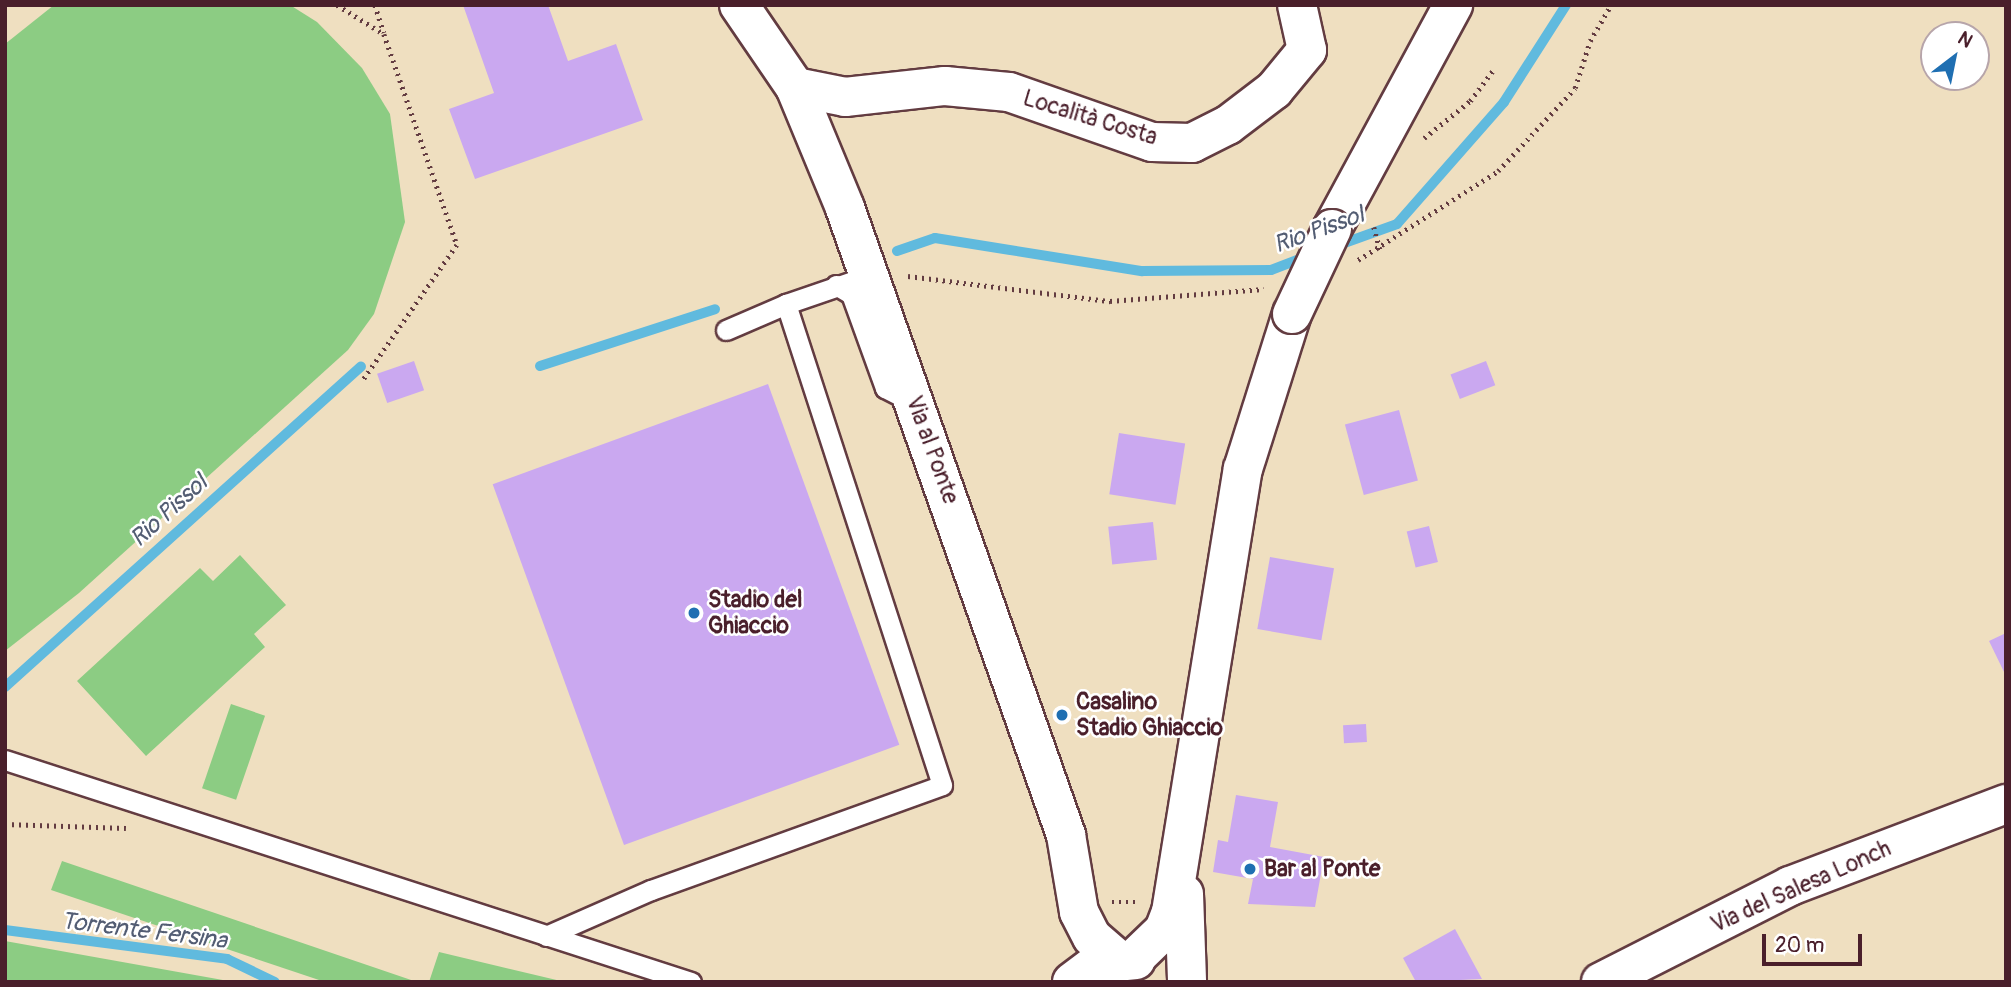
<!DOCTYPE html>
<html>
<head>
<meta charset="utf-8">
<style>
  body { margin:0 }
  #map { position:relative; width:2011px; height:987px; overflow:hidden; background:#efdfc0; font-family:Pangolin,sans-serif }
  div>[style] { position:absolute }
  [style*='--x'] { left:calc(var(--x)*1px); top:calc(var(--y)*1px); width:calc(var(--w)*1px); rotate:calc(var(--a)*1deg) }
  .green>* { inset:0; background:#8ccc83; transform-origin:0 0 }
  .stream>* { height:10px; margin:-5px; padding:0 5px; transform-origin:5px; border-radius:5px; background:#60bade }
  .building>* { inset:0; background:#caa8f0; transform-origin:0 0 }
  .path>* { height:4.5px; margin-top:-2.25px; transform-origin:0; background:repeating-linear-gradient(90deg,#633c41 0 2px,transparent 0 7px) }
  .roads { filter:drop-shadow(2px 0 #633c41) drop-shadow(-2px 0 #633c41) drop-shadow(0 2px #633c41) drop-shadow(0 -2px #633c41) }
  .lane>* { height:19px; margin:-9.5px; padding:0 9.5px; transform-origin:9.5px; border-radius:9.5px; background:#fff }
  .street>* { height:38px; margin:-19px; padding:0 19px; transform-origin:19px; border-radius:19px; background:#fff }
  .secondary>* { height:38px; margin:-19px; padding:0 19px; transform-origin:19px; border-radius:19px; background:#fff }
  .bridges { filter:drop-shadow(2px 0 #633c41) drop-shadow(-2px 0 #633c41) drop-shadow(0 2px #633c41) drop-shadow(0 -2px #633c41) }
  .secondary-bridge>* { height:38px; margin:-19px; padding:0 19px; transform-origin:19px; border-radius:19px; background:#fff }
  .dots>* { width:19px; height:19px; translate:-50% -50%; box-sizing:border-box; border:4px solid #fff; border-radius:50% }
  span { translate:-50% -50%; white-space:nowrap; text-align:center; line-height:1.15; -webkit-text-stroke:5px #fff; paint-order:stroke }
  .street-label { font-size:23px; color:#4a1f2b }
  .poi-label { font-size:23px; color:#4a1f2b; font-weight:700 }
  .left { translate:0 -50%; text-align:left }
  .water-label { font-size:24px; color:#535d73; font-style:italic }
  .frame { position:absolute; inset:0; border:7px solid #4a1f2b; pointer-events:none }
  .north { position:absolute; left:1920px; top:21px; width:70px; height:70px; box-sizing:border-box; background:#fff; border:2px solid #b7a5aa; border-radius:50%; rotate:32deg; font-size:19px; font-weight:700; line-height:28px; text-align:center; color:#4a1f2b }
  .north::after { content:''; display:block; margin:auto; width:24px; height:32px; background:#1f6fb2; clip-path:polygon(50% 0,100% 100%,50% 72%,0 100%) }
  .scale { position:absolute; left:1762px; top:934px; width:100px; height:32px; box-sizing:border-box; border:4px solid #4a1f2b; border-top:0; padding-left:9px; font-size:21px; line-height:24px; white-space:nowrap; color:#4a1f2b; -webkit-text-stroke:5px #fff; paint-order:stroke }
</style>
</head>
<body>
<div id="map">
  <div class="green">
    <i style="clip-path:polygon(54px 5px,290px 5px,317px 22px,362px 68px,390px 114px,405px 222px,374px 314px,348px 350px,79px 593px,5px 651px,5px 44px)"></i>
    <i style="clip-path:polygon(240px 555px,286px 605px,254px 634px,265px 647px,146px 756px,77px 681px,200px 568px,213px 581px)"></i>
    <i style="left:231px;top:704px;width:36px;height:89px;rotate:19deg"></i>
    <i style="clip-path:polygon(62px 861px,417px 982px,325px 982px,51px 890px)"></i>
    <i style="clip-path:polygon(5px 941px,234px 982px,5px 982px)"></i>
    <i style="clip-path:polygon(439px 952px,565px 982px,429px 982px)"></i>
  </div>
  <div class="stream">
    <i style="--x:1336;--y:246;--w:65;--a:-19.8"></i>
    <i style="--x:1397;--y:224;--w:162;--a:-48.7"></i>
    <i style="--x:1504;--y:102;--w:115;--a:-57.4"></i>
    <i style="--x:897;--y:251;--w:40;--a:-18.9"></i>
    <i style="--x:935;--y:238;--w:210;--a:9.1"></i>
    <i style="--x:1142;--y:271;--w:129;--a:-0.4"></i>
    <i style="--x:1271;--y:270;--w:36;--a:-21"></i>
    <i style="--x:540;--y:366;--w:184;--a:-18"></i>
    <i style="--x:5;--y:687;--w:479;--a:-42"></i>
    <i style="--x:5;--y:930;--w:224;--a:7.4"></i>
    <i style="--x:227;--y:959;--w:53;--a:25.6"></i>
  </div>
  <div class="building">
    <i style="clip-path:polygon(463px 5px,548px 5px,568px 61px,616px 44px,643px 120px,475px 179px,449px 109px,494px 93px)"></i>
    <i style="left:414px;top:361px;width:31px;height:39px;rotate:71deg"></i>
    <i style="left:1486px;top:361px;width:26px;height:38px;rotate:69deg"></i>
    <i style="left:768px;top:384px;width:384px;height:293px;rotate:70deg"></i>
    <i style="left:1399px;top:410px;width:73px;height:56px;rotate:75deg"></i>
    <i style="left:1119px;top:433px;width:67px;height:62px;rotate:9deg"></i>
    <i style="left:1153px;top:522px;width:38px;height:45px;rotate:84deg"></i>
    <i style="left:1429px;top:526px;width:37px;height:23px;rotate:76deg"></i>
    <i style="left:1270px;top:557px;width:65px;height:73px;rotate:10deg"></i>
    <i style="clip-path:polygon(2006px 633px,2006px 676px,1989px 641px)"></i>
    <i style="left:1366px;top:724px;width:18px;height:23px;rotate:87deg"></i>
    <i style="clip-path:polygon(1236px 795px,1278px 802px,1270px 847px,1324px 857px,1315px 907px,1248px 904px,1253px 879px,1213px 872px,1218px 840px,1228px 842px)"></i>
    <i style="clip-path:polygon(1455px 929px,1482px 979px,1416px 982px,1403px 958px)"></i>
  </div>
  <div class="path">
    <i style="--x:337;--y:5;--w:55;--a:31.7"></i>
    <i style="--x:384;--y:34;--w:223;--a:70.9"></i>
    <i style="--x:457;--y:245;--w:165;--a:124.8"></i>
    <i style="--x:375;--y:5;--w:29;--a:72"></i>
    <i style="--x:1424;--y:138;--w:59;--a:-38.8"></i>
    <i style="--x:1470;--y:101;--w:38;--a:-53"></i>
    <i style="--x:1374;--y:227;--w:24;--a:75"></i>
    <i style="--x:1358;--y:260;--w:166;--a:-32.4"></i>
    <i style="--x:1498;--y:171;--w:113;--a:-47.1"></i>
    <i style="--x:1575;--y:88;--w:49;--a:-72.3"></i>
    <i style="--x:1590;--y:41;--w:42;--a:-59.7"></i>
    <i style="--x:908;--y:276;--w:204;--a:7.1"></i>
    <i style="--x:1110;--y:301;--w:154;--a:-4.5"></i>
    <i style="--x:5;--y:824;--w:121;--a:1.9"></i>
    <i style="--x:1112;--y:902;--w:26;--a:0"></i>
  </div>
  <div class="roads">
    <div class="lane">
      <i style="--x:836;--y:285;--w:17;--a:31"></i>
      <i style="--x:851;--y:294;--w:100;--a:70.1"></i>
      <i style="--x:885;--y:388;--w:28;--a:27"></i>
      <i style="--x:726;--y:330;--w:65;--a:-23.4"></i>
      <i style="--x:5;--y:760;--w:721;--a:17.93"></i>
      <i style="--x:546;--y:936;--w:115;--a:-23.7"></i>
      <i style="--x:651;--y:890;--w:309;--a:-19.8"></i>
      <i style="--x:942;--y:785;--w:506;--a:-107.97"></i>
      <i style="--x:786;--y:304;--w:87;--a:-18.9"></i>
    </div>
    <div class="street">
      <i style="--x:795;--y:87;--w:51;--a:11.3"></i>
      <i style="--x:845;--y:97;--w:101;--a:-6.3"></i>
      <i style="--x:945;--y:86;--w:64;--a:5.4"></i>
      <i style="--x:1009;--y:92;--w:151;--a:19.3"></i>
      <i style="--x:1152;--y:142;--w:40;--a:1.4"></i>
      <i style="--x:1192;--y:143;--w:40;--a:-26.6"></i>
      <i style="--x:1228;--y:125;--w:58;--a:-37.3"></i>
      <i style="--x:1274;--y:90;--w:52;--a:-50.5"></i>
      <i style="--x:1307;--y:50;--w:46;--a:-102.5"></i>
      <i style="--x:1601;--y:982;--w:212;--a:-26.9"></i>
      <i style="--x:1790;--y:886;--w:231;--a:-20.8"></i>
    </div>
    <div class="secondary">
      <i style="--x:739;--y:5;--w:99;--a:55.7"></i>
      <i style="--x:795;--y:87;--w:131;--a:67.5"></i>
      <i style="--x:845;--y:208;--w:665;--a:70.58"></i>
      <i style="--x:1066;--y:835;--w:78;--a:80.4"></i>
      <i style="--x:1079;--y:912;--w:28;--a:63"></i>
      <i style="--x:1092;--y:937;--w:33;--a:41"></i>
      <i style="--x:1332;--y:229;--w:255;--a:-61.6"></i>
      <i style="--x:1184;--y:894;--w:88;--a:88"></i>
      <i style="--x:1134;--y:959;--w:42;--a:-44"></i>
      <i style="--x:1164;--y:930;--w:19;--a:-69"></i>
      <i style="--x:1171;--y:912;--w:449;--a:-80.8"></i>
      <i style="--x:1243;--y:469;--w:163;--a:-72.5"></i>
      <i style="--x:1072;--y:982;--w:30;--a:-37"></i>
      <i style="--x:1096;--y:964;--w:40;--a:-5.7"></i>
    </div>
  </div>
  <div class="bridges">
    <div class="secondary-bridge">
      <i style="--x:1292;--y:314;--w:94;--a:-64.8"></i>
    </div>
  </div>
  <div class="dots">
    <i style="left:694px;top:613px;background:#1f6fb2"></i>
    <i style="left:1062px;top:715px;background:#1f6fb2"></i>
    <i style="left:1250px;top:869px;background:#1f6fb2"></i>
  </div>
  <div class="street-label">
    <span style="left:1090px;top:118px;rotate:17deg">Località Costa</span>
    <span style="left:932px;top:450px;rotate:70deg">Via al Ponte</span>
    <span style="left:1801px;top:887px;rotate:-24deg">Via del Salesa Lonch</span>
  </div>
  <div class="poi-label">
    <span class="left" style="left:708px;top:613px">Stadio del<br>Ghiaccio</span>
    <span class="left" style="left:1076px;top:715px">Casalino<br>Stadio Ghiaccio</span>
    <span class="left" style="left:1264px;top:869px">Bar al Ponte</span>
  </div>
  <div class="water-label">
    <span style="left:1319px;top:230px;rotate:-20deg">Rio Pissol</span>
    <span style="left:169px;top:511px;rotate:-42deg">Rio Pissol</span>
    <span style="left:144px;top:931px;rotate:7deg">Torrente Fersina</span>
  </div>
  <div class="frame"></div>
  <div class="north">N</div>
  <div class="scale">20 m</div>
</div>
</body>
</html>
